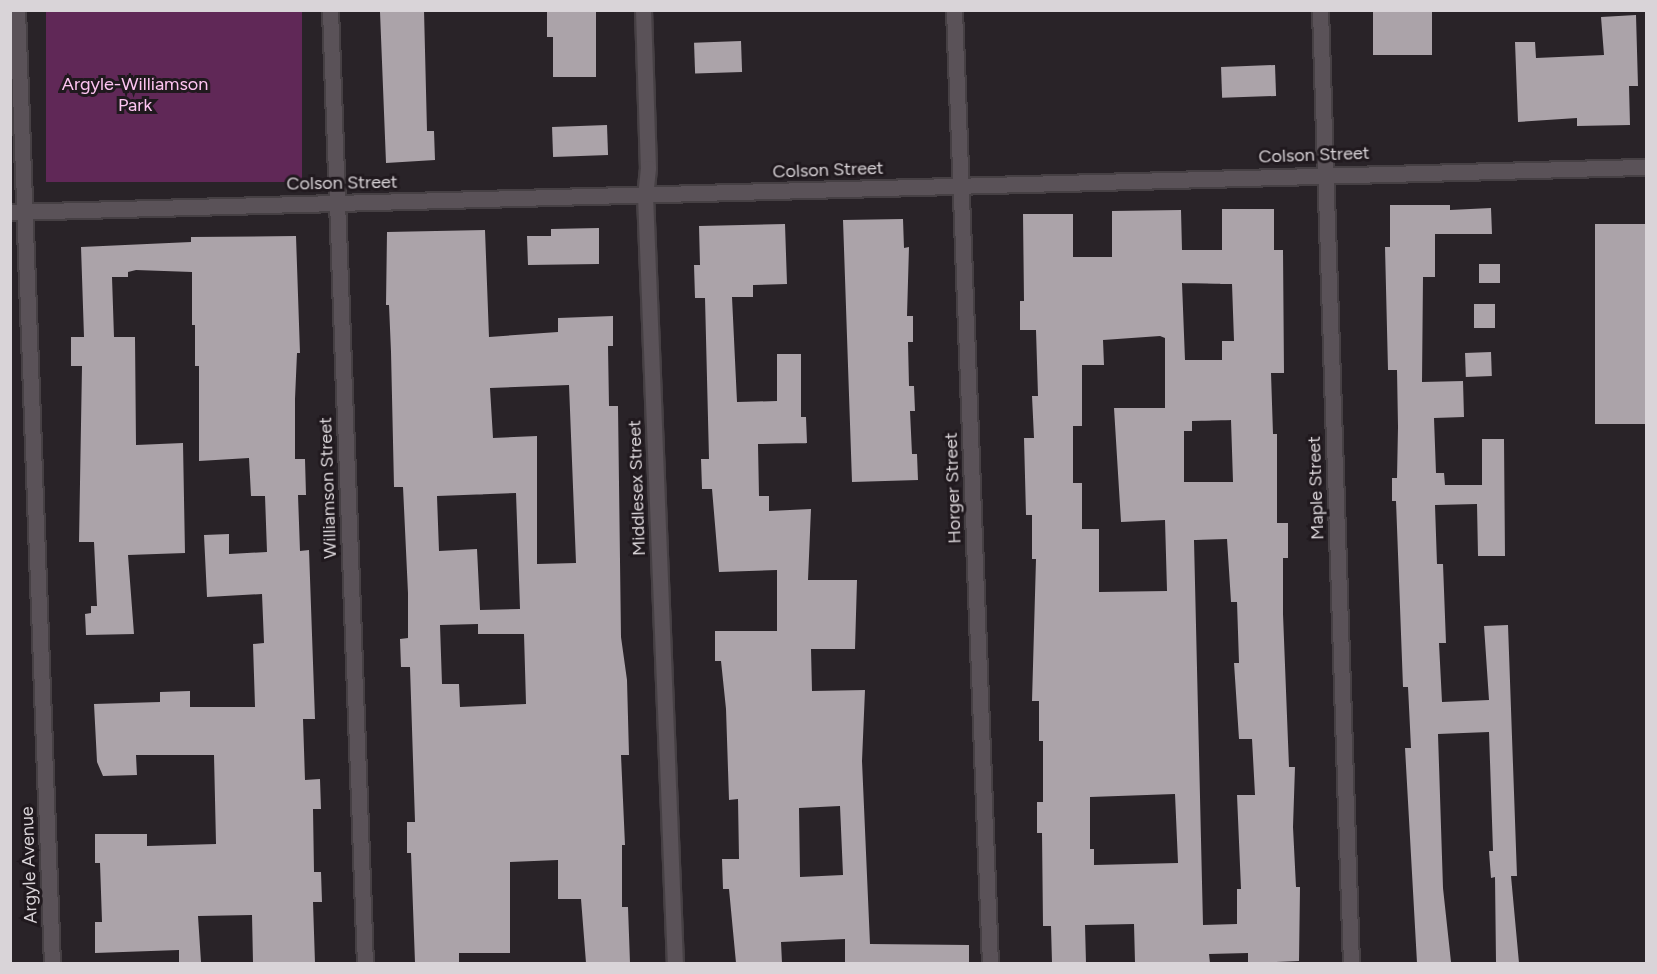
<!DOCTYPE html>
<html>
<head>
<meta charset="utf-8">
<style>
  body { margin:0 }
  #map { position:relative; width:1657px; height:974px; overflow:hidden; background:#292328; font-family:Figtree,sans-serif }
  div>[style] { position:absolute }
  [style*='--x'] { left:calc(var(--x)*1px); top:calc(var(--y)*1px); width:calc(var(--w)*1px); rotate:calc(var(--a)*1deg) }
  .green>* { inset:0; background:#602857; transform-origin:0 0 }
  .building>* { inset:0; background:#aba3a9; transform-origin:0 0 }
  .roads { filter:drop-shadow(2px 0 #464044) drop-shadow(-2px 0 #464044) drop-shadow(0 2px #464044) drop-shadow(0 -2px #464044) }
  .street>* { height:15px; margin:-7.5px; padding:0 7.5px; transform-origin:7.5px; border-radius:7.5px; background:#5a5258 }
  span { translate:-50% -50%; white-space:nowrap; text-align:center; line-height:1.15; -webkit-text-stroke:6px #20191e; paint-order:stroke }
  .park-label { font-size:18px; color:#fec5f2 }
  .street-label { font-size:18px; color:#d9d4d8 }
  .frame { position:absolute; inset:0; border:12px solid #d9d4d8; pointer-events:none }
</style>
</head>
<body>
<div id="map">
  <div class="green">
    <i style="left:46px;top:11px;width:256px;height:171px"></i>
  </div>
  <div class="building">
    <i style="clip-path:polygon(424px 10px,427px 131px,434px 131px,435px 160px,386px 163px,380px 12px)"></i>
    <i style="clip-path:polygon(547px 10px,596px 10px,596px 77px,553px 77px,553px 37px,547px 37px)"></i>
    <i style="left:1373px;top:10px;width:59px;height:45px"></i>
    <i style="clip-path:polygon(1636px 15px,1638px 86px,1629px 86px,1630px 125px,1577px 126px,1577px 118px,1518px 122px,1515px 42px,1535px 42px,1536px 58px,1604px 55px,1601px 17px)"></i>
    <i style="left:741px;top:41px;width:31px;height:47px;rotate:88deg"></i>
    <i style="left:1275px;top:65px;width:31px;height:54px;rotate:88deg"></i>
    <i style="left:607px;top:125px;width:30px;height:55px;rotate:88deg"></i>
    <i style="clip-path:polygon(1390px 205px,1450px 205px,1450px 210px,1491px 208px,1492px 234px,1435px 234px,1435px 277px,1423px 277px,1422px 382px,1463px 381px,1464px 417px,1434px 418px,1436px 473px,1444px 473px,1445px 485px,1482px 485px,1482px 439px,1504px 439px,1505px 556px,1478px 556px,1477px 504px,1435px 505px,1437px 564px,1443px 564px,1446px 643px,1439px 643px,1442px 702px,1489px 700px,1484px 626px,1508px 625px,1517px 876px,1511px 876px,1519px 963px,1496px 963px,1495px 877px,1491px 878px,1489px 851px,1493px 851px,1489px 732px,1438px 734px,1443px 888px,1451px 962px,1417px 963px,1405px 748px,1411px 748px,1408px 687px,1403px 687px,1396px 501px,1392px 501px,1392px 478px,1397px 478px,1398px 427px,1397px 370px,1388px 370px,1385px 247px,1390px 247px)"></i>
    <i style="clip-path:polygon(evenodd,1222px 209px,1274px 209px,1274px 250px,1283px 250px,1284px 373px,1271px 373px,1273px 434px,1277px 434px,1277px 523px,1288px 523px,1288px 558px,1283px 558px,1283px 614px,1289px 767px,1295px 767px,1293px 827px,1296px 887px,1300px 887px,1299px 961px,1248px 963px,1248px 953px,1209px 954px,1210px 963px,1135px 963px,1134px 924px,1085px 925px,1086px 963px,1052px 963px,1051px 926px,1043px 926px,1042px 833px,1037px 833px,1037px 802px,1043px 802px,1043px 741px,1039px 741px,1039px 701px,1032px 701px,1036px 559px,1032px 559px,1032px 515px,1026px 515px,1024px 438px,1034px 438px,1032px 396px,1038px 396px,1036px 330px,1020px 330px,1020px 301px,1024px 301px,1023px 214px,1073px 214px,1073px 257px,1112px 257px,1112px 211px,1181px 210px,1182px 250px,1222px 250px,1222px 209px,1182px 283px,1232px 284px,1234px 341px,1222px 341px,1222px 360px,1185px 360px,1182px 283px,1222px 209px,1160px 336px,1165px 338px,1165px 408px,1114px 408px,1121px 522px,1165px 520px,1167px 591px,1099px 592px,1099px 529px,1082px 529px,1082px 483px,1073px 483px,1073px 426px,1082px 426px,1082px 365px,1104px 365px,1103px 340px,1160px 336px,1222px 209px,1231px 420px,1233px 482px,1184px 482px,1184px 431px,1192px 431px,1192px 421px,1231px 420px,1222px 209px,1227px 539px,1231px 602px,1237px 602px,1239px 663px,1234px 663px,1239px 739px,1252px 739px,1255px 795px,1237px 795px,1241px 889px,1237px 889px,1237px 924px,1203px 925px,1194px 540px,1227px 539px,1222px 209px,1175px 794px,1178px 863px,1094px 865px,1094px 849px,1090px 849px,1090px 797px,1175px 794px)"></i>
    <i style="clip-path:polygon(903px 219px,904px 248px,909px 247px,907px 316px,913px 316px,913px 342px,908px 342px,909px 386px,914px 386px,915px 411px,910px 411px,912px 454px,917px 454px,918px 480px,852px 482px,843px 220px)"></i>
    <i style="clip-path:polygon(evenodd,785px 224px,787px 284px,753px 285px,753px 297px,732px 297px,737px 402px,777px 401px,777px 354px,801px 354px,801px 417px,806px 417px,807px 443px,758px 444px,759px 496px,769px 496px,769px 511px,811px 509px,808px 580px,857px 580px,855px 649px,811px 649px,812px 691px,865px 690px,862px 761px,870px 944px,969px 945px,969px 963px,845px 963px,845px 939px,781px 942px,782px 963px,736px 963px,729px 889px,723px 889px,722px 859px,739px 859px,738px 799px,729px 800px,726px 709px,721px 661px,715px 661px,715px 631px,777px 631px,777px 570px,719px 572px,712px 489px,702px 489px,701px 459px,709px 459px,705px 298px,695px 298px,694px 265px,700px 265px,699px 226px,785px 224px,840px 806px,843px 875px,800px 877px,799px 808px,840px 806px)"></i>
    <i style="left:1647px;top:224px;width:200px;height:52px;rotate:90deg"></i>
    <i style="clip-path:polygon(599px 228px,599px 264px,528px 265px,527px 236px,551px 236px,551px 229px)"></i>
    <i style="clip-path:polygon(evenodd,485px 230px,489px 337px,558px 332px,558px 318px,613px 316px,613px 346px,608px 346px,609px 406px,618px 406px,621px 637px,627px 680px,629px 755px,621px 755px,625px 845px,622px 845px,622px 907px,628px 907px,630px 963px,586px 963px,581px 899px,558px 899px,558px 860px,510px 862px,510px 953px,459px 953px,459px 963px,415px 963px,411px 853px,407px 853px,407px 822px,415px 822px,410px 667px,401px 667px,400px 639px,408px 638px,408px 593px,403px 487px,394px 487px,391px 352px,389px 305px,386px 305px,387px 232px,485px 230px,569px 385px,576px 563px,537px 564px,537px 436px,493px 438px,490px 388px,569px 385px,485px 230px,516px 493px,520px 609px,480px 610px,477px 549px,439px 551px,437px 496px,516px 493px,485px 230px,478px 624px,478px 634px,524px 634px,526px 704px,460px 707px,459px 684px,442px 684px,440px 625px,478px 624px)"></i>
    <i style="clip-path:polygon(296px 236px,300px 353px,297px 353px,295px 399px,295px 459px,305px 459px,306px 495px,298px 495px,300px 551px,309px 550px,315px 719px,303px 719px,305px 780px,320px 779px,321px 809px,313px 809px,314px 872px,321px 872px,322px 902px,313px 902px,315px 963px,253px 963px,252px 915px,198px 916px,201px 962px,179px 962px,179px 950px,95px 953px,95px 922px,102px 922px,100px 863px,95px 863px,95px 834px,147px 834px,147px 846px,216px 844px,214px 755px,136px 755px,137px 775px,103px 776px,97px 762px,94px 704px,160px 702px,160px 692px,190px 691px,190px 707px,255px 707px,253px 644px,264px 643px,262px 594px,207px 597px,204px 535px,229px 534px,229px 554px,267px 552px,265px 496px,251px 496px,249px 458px,199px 461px,199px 366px,195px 366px,195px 325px,192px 325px,192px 272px,136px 270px,128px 272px,128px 277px,112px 277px,114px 337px,135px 337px,136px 445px,183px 443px,185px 553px,128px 555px,134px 634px,86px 635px,85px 614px,91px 613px,91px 606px,97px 606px,94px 542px,79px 542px,82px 366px,71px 366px,71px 337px,84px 337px,81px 247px,191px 242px,191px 237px)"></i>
    <i style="left:1479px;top:264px;width:21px;height:19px"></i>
    <i style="left:1474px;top:304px;width:21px;height:24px"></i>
    <i style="left:1491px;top:352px;width:24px;height:26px;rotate:88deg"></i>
  </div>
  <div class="roads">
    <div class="street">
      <i style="--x:17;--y:10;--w:955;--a:87.9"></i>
      <i style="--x:330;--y:10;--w:955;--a:87.9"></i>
      <i style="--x:643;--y:10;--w:158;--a:88.2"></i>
      <i style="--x:648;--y:168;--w:27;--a:96"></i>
      <i style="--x:645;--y:195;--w:770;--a:87.77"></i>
      <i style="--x:954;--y:10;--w:955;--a:87.84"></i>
      <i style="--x:1320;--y:10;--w:955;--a:88.14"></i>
      <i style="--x:10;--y:212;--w:1637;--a:-1.58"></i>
    </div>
  </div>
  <div class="park-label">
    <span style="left:135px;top:95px">Argyle-Williamson<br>Park</span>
  </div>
  <div class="street-label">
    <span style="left:1314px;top:155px;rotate:-2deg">Colson Street</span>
    <span style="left:828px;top:170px;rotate:-2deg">Colson Street</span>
    <span style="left:342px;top:183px;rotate:-1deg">Colson Street</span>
    <span style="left:328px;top:488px;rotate:-92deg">Williamson Street</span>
    <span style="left:637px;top:488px;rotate:-92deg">Middlesex Street</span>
    <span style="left:953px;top:488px;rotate:-92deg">Horger Street</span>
    <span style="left:1316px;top:488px;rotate:-92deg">Maple Street</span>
    <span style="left:29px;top:865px;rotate:-92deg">Argyle Avenue</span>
  </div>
  <div class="frame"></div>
</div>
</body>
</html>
